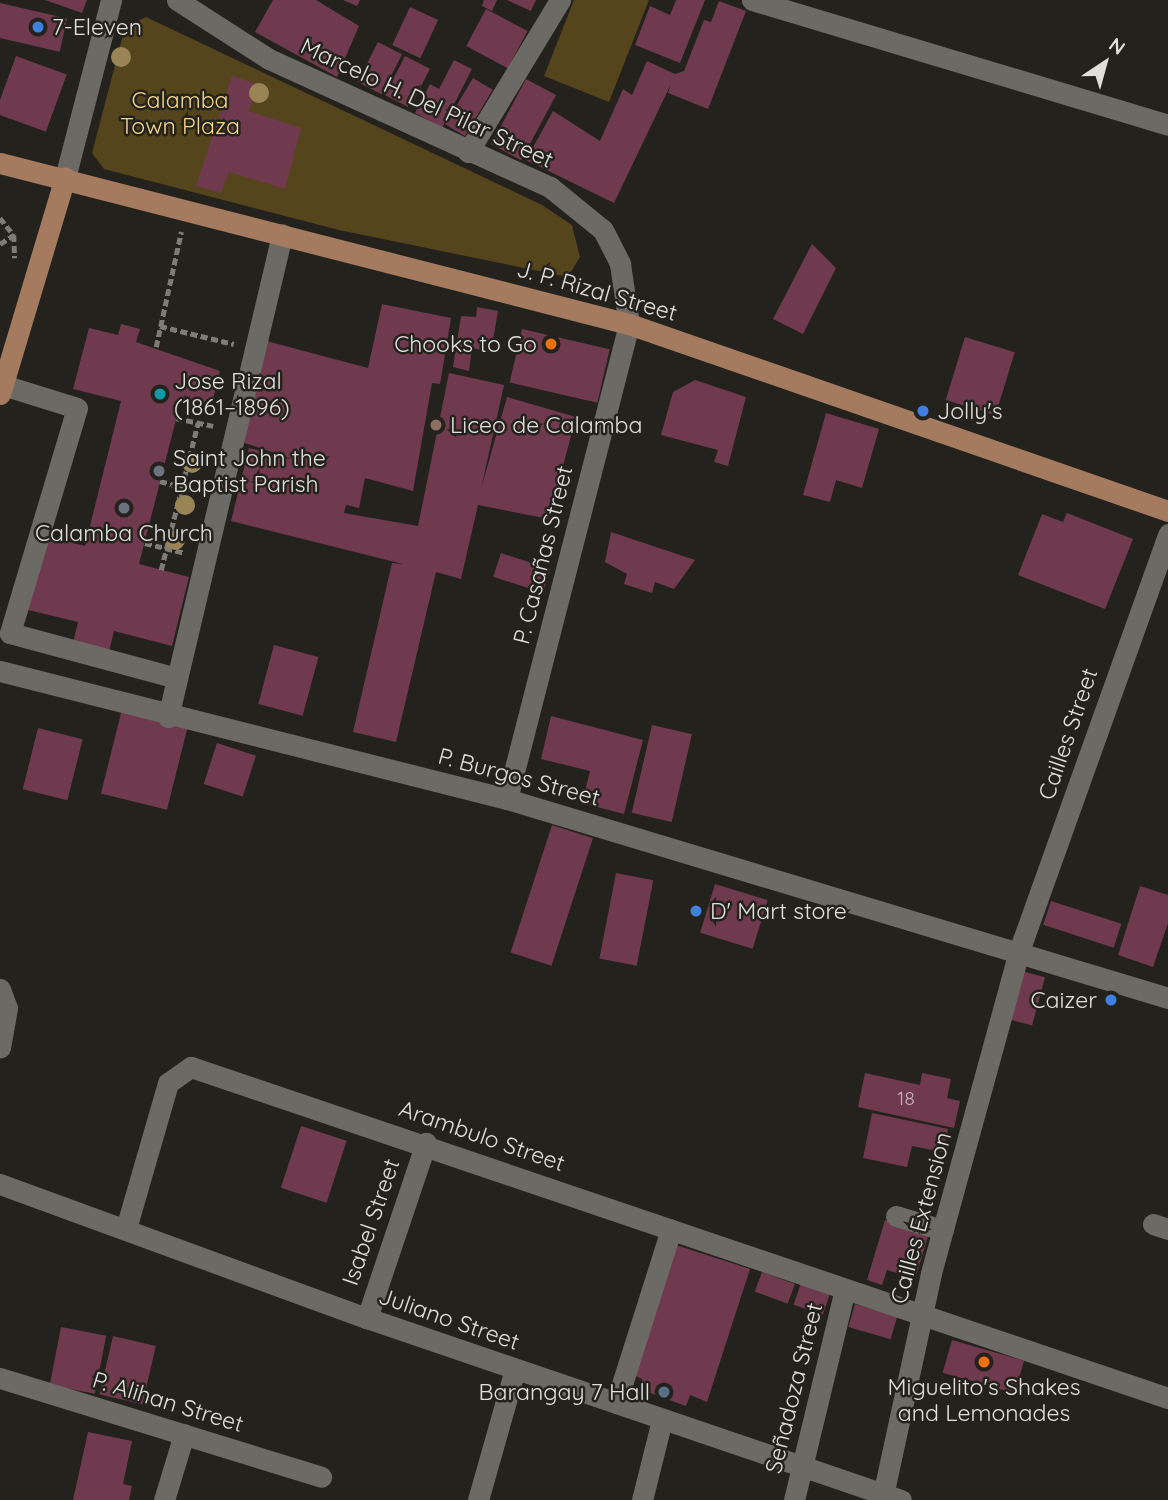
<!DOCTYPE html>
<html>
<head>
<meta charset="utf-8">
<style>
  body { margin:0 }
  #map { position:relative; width:1168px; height:1500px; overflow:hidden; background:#24221d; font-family:Quicksand,sans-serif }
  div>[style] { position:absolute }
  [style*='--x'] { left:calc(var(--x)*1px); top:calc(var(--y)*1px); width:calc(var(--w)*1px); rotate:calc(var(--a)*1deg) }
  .green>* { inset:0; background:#55451c }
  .building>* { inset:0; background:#6f3a4e; transform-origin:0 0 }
  .path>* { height:4.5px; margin-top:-2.25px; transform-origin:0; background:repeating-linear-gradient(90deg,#7e7c78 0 7px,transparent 0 10.5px) }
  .minor>* { height:21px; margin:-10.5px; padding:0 10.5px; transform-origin:10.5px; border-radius:10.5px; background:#6c6a64 }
  .major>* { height:21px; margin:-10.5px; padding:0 10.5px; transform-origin:10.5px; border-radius:10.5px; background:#a57b5f }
  .trees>* { width:20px; height:20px; margin:-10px; border-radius:50%; background:#988455 }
  .dots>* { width:19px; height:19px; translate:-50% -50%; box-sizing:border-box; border:4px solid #24221d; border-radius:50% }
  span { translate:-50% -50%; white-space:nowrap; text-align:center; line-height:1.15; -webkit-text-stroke:5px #24221d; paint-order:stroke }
  .number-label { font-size:19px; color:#c4b6b8 }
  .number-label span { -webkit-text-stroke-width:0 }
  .poi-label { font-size:23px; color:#e1dfdc }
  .left { translate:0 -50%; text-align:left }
  .right { translate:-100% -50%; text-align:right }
  .park-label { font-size:23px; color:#f6d582 }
  .street-label { font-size:23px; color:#e1dfdc }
  .north { position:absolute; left:1070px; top:28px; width:70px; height:70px; -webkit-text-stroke:5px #24221d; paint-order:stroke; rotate:36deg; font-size:19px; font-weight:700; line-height:28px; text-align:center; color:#e1dfdc }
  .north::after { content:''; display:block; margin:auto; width:24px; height:32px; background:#e1dfdc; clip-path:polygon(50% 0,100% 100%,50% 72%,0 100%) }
</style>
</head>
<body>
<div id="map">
  <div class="green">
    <i style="clip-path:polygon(574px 0,649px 0,609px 102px,544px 76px)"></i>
    <i style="clip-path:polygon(146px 17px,542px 205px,572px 225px,580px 257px,568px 277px,339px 230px,104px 169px,92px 153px,125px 27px)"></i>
  </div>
  <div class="building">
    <i style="clip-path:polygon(45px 0,87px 0,82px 13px)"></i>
    <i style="clip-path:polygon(273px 0,316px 0,359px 26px,337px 77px,255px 32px)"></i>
    <i style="clip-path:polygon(343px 0,360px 0,357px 6px)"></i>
    <i style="clip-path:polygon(484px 0,497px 0,492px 11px,482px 6px)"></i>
    <i style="clip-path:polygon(507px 0,536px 0,531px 11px)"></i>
    <i style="clip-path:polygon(676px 0,705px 0,680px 63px,635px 45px,650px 6px,670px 15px)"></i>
    <i style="clip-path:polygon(719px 1px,746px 11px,708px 109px,668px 93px,671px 84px,614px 203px,526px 160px,553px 111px,600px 141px,623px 89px,632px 95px,647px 61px,675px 74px,684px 71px,704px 20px,711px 22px)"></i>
    <i style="left:0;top:3px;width:69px;height:34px;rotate:13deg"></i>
    <i style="left:410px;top:7px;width:31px;height:42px;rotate:25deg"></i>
    <i style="left:486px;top:9px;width:47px;height:42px;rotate:28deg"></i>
    <i style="left:378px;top:42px;width:27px;height:45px;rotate:27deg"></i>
    <i style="left:16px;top:56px;width:54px;height:61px;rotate:20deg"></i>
    <i style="left:405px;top:56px;width:28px;height:44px;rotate:27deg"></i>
    <i style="clip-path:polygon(454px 60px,472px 69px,442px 128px,415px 113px,430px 84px,439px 89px)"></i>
    <i style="clip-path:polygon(232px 76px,258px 84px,249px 111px,301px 128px,285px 189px,229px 172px,221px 193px,196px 186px)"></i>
    <i style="left:473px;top:78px;width:23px;height:54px;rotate:31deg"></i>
    <i style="left:526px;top:79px;width:34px;height:74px;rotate:28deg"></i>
    <i style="clip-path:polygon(812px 244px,836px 268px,803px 334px,773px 319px)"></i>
    <i style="clip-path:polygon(382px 304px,451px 318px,440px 384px,432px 383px,413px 491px,365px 478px,359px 508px,346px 505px,344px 513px,418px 526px,449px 373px,504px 385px,481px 489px,507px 397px,576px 417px,549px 519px,478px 505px,461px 579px,436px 572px,396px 742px,353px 732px,392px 563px,403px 564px,231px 521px,249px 448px,298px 461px,239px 441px,259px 339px,368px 368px)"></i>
    <i style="clip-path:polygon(477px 307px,498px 311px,491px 352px,472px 348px,469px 371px,453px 367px,461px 316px,476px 317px)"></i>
    <i style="clip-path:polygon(121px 324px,140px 329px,136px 342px,220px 371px,211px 407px,181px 400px,139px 564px,189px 577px,172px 646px,114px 631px,108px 656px,72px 647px,78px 622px,24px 609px,42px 535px,85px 546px,121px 401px,73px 389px,89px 328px,118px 335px)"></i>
    <i style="left:522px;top:329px;width:90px;height:55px;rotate:13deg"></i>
    <i style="left:965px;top:337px;width:52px;height:66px;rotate:17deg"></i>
    <i style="clip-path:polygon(695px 380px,746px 397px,728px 466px,714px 462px,718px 450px,661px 435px,673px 392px)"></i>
    <i style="clip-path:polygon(826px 413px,879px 429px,862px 488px,836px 480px,830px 502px,803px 495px)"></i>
    <i style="clip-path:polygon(1067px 513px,1133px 539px,1105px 609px,1018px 575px,1042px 514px,1063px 522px)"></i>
    <i style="clip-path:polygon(611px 532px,695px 560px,674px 589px,655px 582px,652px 593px,624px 584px,627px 574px,605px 562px)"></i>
    <i style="left:501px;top:553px;width:52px;height:25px;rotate:18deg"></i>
    <i style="left:274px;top:645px;width:46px;height:61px;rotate:15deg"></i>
    <i style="left:122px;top:709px;width:68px;height:87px;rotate:14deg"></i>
    <i style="clip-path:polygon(551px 716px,643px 740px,624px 814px,582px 803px,590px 771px,541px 759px)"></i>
    <i style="left:652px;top:725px;width:41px;height:90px;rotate:13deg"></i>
    <i style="left:38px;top:728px;width:46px;height:63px;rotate:14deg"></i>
    <i style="left:217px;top:743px;width:41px;height:43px;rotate:18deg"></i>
    <i style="left:552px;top:825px;width:43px;height:134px;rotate:18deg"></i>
    <i style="left:616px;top:873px;width:38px;height:87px;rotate:11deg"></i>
    <i style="left:715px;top:884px;width:55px;height:51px;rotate:17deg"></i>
    <i style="clip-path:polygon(1140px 886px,1168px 895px,1168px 923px,1153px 967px,1118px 955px)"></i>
    <i style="left:1051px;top:901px;width:74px;height:25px;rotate:18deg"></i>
    <i style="left:1018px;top:970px;width:28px;height:50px;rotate:15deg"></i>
    <i style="clip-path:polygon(865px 1073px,920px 1085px,922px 1073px,951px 1079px,947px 1098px,960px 1101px,954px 1128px,858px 1107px)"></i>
    <i style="clip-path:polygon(872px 1113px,948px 1129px,943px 1152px,912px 1146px,907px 1167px,863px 1158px)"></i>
    <i style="left:301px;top:1126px;width:48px;height:65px;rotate:18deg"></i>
    <i style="clip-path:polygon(885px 1220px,929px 1233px,917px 1273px,910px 1277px,887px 1270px,882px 1285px,867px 1280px)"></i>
    <i style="clip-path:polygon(676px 1245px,750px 1269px,707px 1402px,690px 1395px,686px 1406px,639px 1389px,642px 1379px,631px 1374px)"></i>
    <i style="left:762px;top:1272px;width:35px;height:21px;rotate:20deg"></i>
    <i style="left:801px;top:1283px;width:31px;height:23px;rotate:19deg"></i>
    <i style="left:855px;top:1304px;width:44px;height:24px;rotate:16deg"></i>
    <i style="left:61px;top:1327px;width:46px;height:59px;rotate:11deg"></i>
    <i style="left:113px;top:1336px;width:44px;height:60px;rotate:13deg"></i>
    <i style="left:952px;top:1340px;width:75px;height:34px;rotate:16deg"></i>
    <i style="clip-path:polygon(88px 1432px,132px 1441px,123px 1484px,132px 1486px,129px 1500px,73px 1500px)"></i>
  </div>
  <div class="path">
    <i style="--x:0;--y:218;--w:22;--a:51"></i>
    <i style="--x:14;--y:235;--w:23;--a:88"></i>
    <i style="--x:0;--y:244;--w:17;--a:-33"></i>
    <i style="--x:160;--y:326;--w:76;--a:13.7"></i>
    <i style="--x:156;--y:347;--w:118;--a:-77.7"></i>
    <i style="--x:176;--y:418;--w:38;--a:12"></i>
    <i style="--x:160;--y:481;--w:41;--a:15.4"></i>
    <i style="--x:145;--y:543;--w:41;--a:14"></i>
    <i style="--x:161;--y:570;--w:152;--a:-75.9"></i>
  </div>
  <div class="minor">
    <i style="--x:177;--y:0;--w:109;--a:32.7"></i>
    <i style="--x:269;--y:59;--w:309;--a:24.5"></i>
    <i style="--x:550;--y:187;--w:68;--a:39.1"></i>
    <i style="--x:603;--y:230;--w:38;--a:63"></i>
    <i style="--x:620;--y:264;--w:61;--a:81.5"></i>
    <i style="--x:629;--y:324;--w:490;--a:104.4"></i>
    <i style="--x:752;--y:0;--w:434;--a:16.7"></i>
    <i style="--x:468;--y:152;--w:178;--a:-58.8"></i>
    <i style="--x:65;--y:178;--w:184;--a:-75.5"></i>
    <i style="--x:3;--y:385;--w:77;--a:17.3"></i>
    <i style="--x:77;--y:408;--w:235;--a:106.6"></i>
    <i style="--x:10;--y:633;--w:173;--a:15.1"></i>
    <i style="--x:0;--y:671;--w:523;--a:14.17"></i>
    <i style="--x:507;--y:799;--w:690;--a:16.75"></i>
    <i style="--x:168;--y:717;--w:496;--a:-76.7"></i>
    <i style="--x:0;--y:989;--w:20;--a:70"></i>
    <i style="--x:7;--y:1008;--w:40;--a:100"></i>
    <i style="--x:0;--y:1184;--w:391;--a:20.1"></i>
    <i style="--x:367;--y:1318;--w:564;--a:18.82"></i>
    <i style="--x:896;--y:1216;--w:49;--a:16.6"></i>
    <i style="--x:1153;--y:1224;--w:16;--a:18"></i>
    <i style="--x:127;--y:1225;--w:148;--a:-73.9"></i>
    <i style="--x:168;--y:1083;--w:28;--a:-35"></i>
    <i style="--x:191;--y:1067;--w:1032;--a:18.72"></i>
    <i style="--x:367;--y:1318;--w:185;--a:-71.4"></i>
    <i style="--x:0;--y:1378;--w:336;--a:17.1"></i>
    <i style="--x:616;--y:1403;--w:182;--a:-72.4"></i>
    <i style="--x:164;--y:1500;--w:69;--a:-73.1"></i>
    <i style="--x:478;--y:1500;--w:136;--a:-74.2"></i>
    <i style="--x:642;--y:1500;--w:82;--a:-76"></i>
    <i style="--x:794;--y:1500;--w:217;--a:-76.4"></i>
    <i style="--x:882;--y:1500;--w:232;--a:-77.8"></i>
    <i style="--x:931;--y:1273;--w:334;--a:-74.7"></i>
    <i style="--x:1019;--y:951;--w:443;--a:-70.3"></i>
  </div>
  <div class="major">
    <i style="--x:0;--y:163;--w:649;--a:14.36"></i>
    <i style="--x:629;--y:324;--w:571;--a:19.13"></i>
    <i style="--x:0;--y:394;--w:226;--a:-73.3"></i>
  </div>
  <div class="trees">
    <i style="left:121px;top:57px"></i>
    <i style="left:259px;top:93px"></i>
    <i style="left:192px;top:463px"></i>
    <i style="left:185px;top:505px"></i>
    <i style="left:175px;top:540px"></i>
  </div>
  <div class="dots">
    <i style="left:38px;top:27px;background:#3f7fe0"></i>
    <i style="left:551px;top:344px;background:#e8710a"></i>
    <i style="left:160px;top:394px;background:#0f9aa8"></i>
    <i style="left:923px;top:411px;background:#3f7fe0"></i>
    <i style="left:436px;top:425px;background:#8d6e63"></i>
    <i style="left:159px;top:471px;background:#6b7280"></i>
    <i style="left:124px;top:508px;background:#6b7280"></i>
    <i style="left:696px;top:911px;background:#3f7fe0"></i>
    <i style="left:1111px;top:1000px;background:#3f7fe0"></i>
    <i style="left:984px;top:1362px;background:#e8710a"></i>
    <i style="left:664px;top:1392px;background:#5c6f8a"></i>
  </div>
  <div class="number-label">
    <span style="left:906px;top:1099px">18</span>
  </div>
  <div class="poi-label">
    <span class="left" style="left:52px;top:27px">7-Eleven</span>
    <span class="right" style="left:537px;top:344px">Chooks to Go</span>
    <span class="left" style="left:174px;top:394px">Jose Rizal<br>(1861–1896)</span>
    <span class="left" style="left:937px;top:411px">Jolly's</span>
    <span class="left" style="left:450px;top:425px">Liceo de Calamba</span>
    <span class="left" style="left:173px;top:471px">Saint John the<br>Baptist Parish</span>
    <span style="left:124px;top:533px">Calamba Church</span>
    <span class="left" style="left:710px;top:911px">D' Mart store</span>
    <span class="right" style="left:1097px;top:1000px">Caizer</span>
    <span style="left:984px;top:1400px">Miguelito's Shakes<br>and Lemonades</span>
    <span class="right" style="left:650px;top:1392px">Barangay 7 Hall</span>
  </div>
  <div class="park-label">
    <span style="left:180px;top:113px">Calamba<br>Town Plaza</span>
  </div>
  <div class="street-label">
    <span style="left:427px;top:103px;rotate:25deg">Marcelo H. Del Pilar Street</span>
    <span style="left:597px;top:291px;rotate:16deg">J. P. Rizal Street</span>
    <span style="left:543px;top:555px;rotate:-76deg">P. Casañas Street</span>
    <span style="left:1068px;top:734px;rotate:-71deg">Cailles Street</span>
    <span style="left:519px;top:777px;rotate:15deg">P. Burgos Street</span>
    <span style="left:482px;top:1136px;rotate:19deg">Arambulo Street</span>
    <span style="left:921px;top:1218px;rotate:-75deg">Cailles Extension</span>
    <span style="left:371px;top:1222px;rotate:-71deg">Isabel Street</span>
    <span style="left:449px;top:1319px;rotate:19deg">Juliano Street</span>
    <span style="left:794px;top:1388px;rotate:-76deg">Señadoza Street</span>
    <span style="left:168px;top:1402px;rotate:17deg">P. Alihan Street</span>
  </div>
  <div class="north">N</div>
</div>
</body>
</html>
